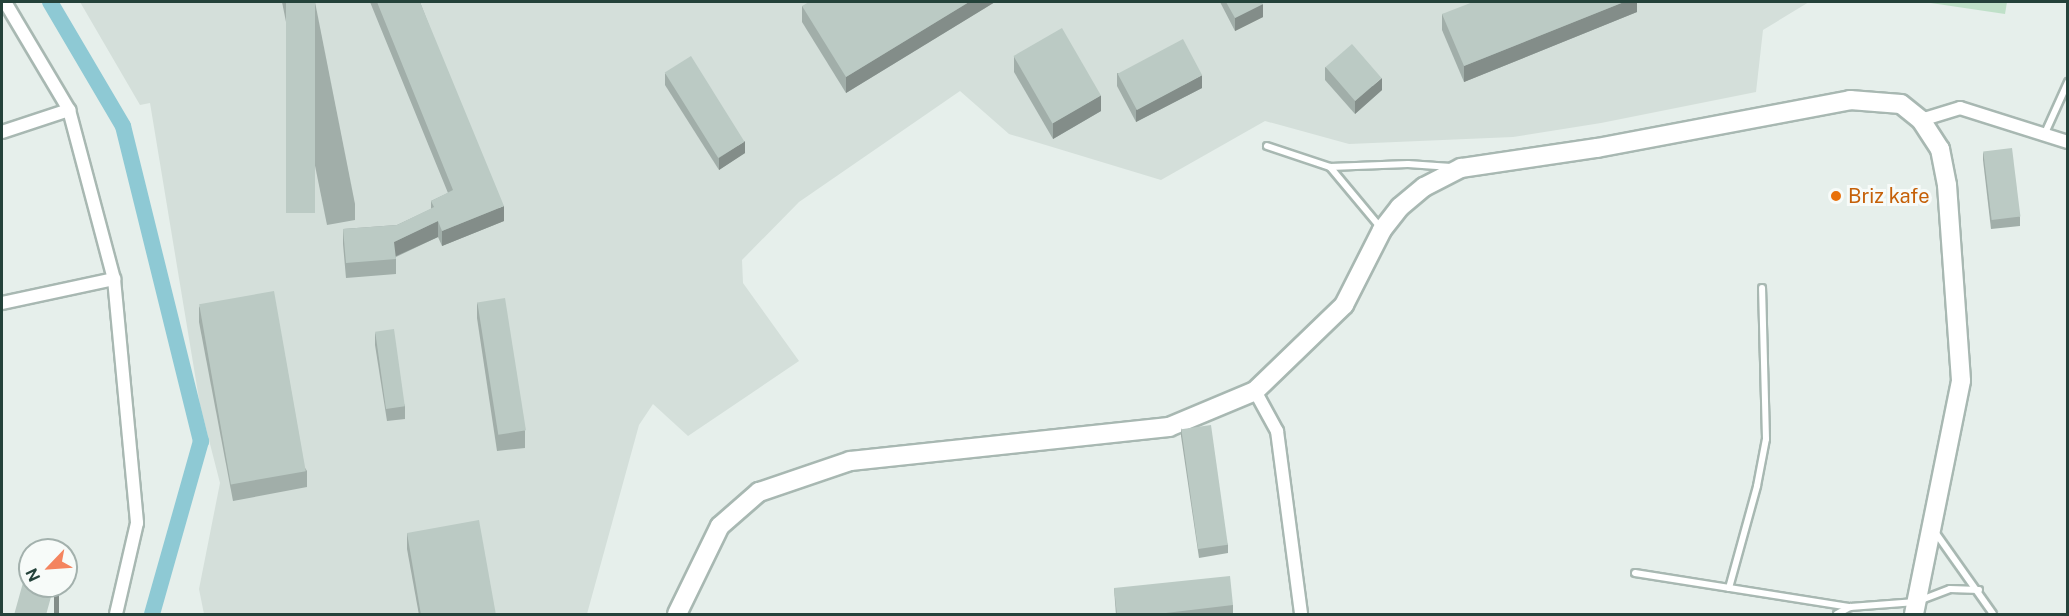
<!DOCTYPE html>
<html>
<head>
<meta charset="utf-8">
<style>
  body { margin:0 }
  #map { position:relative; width:2069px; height:616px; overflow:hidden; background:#e6efeb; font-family:"Public Sans",sans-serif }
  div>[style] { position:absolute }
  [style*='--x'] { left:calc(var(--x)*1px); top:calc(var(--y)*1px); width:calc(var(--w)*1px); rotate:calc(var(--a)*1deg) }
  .built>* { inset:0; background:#d4dfda }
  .green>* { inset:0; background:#bfe0c8 }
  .canal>* { height:16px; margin:-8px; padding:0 8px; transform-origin:8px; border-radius:8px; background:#8ec9d4 }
  .roads { filter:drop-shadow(2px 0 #a8b8b2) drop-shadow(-2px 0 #a8b8b2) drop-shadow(0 2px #a8b8b2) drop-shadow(0 -2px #a8b8b2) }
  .lane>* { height:6px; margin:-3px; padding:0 3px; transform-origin:3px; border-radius:3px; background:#fff }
  .street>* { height:12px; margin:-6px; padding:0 6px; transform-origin:6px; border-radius:6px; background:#fff }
  .secondary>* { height:18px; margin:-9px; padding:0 9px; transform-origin:9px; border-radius:9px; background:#fff }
  .wall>* { inset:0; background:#a1aea9 }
  .shaded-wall>* { inset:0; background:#838d89; transform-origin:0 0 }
  .building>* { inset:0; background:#bbcac4; transform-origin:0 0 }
  .dots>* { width:16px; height:16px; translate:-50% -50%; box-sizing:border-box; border:3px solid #f7fbf9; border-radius:50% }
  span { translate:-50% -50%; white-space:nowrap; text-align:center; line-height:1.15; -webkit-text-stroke:6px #f7fbf9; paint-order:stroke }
  .food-label { font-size:20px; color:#c56008 }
  .left { translate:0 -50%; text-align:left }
  .frame { position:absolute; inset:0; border:3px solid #24423a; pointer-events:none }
  .north { position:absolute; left:18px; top:538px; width:60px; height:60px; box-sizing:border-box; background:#f7fbf9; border:2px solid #a3b1ad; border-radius:50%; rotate:245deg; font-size:16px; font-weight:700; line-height:24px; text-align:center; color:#24423a }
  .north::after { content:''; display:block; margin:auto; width:21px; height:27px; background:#f4845f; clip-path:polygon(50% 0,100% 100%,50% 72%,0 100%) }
</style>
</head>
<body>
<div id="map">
  <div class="built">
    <i style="clip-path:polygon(80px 2px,1809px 2px,1763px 30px,1756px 92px,1601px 123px,1513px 137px,1349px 144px,1265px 121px,1161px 180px,1009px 134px,960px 91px,799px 202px,742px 260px,743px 283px,799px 361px,688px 436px,653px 404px,639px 425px,587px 614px,204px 614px,199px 589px,220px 483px,200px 405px,150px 103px,140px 105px)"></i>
  </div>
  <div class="green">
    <i style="clip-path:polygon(1924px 2px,2007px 2px,2005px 14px)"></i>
  </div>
  <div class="canal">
    <i style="--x:50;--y:2;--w:144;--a:59.5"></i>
    <i style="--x:123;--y:126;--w:325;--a:76.1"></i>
    <i style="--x:201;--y:441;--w:180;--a:105.8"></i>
  </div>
  <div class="roads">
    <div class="lane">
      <i style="--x:2045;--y:133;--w:56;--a:-65.7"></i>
      <i style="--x:1267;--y:146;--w:66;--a:18.4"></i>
      <i style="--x:1330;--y:167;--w:78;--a:-2.2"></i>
      <i style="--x:1408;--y:164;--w:43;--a:4"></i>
      <i style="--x:1330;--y:167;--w:78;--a:50.2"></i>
      <i style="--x:1935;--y:532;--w:100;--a:54.7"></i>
      <i style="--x:1635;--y:573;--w:218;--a:9"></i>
      <i style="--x:1729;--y:588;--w:106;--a:-74.6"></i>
      <i style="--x:1757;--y:486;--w:48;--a:-79.2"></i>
      <i style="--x:1766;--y:439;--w:151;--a:-91.5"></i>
      <i style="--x:1837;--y:614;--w:15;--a:-28"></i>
      <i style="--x:1850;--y:607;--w:66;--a:-4.3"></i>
      <i style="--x:1916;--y:602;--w:36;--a:-21"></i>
      <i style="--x:1950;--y:589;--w:29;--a:2"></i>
    </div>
    <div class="street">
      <i style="--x:5;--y:2;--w:126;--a:59.3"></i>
      <i style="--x:69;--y:110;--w:175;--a:75.1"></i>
      <i style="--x:114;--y:279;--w:245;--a:84.6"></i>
      <i style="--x:137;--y:523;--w:93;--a:103"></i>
      <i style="--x:1921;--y:120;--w:41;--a:-17.1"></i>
      <i style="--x:1960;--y:108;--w:113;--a:17.5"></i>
      <i style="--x:2;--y:132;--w:71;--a:-18.2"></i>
      <i style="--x:2;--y:303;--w:115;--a:-12.1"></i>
      <i style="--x:1255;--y:391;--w:46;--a:61.2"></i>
      <i style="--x:1277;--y:431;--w:185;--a:82.5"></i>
    </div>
    <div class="secondary">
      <i style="--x:677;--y:614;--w:98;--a:-64"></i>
      <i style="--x:720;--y:526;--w:52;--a:-41.1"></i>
      <i style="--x:759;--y:492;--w:96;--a:-18.8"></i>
      <i style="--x:850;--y:461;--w:321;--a:-6.1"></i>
      <i style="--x:1169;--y:427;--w:93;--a:-22.7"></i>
      <i style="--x:1255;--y:391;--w:124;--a:-44"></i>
      <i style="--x:1344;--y:305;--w:84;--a:-63.1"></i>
      <i style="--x:1382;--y:230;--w:29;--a:-52"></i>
      <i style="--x:1400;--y:207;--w:31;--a:-40"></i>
      <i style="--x:1424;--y:187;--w:42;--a:-27.2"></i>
      <i style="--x:1461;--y:168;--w:137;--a:-8.4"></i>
      <i style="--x:1597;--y:148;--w:258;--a:-10.7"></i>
      <i style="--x:1850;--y:100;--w:51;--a:4.5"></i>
      <i style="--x:1901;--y:104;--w:26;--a:39"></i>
      <i style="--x:1921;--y:120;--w:35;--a:57"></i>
      <i style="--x:1940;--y:149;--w:37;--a:79"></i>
      <i style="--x:1947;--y:185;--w:196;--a:85.9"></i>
      <i style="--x:1961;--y:381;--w:238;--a:101.4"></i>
    </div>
  </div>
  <div class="wall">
    <i style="clip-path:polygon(282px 2px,315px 2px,355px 204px,355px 220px,327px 225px)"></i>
    <i style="clip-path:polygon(370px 2px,420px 2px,504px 221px,442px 246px,438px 237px,396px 257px,396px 274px,346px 278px,343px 244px,343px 229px,397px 225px,431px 209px,431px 201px,448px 193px)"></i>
    <i style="clip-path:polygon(995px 2px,846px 93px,802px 22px,802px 6px)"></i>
    <i style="clip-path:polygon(1220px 2px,1263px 2px,1262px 2px,1263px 17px,1235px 31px)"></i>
    <i style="clip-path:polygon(1637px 2px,1637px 12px,1464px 82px,1442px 30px,1442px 14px)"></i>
    <i style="clip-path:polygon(1014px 56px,1101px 111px,1053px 139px,1014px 72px)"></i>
    <i style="clip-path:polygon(1325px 67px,1382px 90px,1355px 114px,1325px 80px)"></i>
    <i style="clip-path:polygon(665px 73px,745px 153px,719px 170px,665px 85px)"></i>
    <i style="clip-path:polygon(1117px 73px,1202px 88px,1136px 122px,1117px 86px)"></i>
    <i style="clip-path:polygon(1983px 152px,2020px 217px,2020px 226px,1991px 229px,1983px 160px)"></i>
    <i style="clip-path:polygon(477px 302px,525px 431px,525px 448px,497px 451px,477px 318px)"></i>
    <i style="clip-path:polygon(199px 306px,307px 471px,307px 487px,233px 501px,199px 322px)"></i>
    <i style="clip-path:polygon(375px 332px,405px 406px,405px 419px,387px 421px,375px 345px)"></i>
    <i style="clip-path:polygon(1181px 428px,1228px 545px,1228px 553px,1199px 558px,1181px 436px)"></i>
    <i style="clip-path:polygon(407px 533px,496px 615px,419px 615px,407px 549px)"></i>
    <i style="clip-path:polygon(1114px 588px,1233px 605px,1233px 614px,1116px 615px)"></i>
  </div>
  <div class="shaded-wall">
    <i style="clip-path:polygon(969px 2px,995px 2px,846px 93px,846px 77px)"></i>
    <i style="clip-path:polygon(1624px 2px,1637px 2px,1637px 12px,1464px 82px,1464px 66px)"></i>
    <i style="clip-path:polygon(1263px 4px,1263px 17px,1235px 31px,1235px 18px)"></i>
    <i style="clip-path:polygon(1202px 75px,1202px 88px,1136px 122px,1136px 110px)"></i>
    <i style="clip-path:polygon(1382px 78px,1382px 90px,1355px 114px,1355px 101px)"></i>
    <i style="clip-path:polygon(1101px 95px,1101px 111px,1053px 139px,1053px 123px)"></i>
    <i style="clip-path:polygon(745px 141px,745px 153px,719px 170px,719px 158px)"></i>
    <i style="clip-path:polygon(504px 206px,504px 221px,442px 246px,442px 231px)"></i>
    <i style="clip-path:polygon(438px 221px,438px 237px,394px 257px,394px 242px)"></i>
    <i style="left:54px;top:586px;width:5px;height:30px"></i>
  </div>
  <div class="building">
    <i style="left:286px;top:2px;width:29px;height:211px"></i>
    <i style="clip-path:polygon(377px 2px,420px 2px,504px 206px,442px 231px,438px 221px,394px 242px,396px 259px,346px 263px,343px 229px,397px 225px,434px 207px,431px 201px,453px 190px)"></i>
    <i style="clip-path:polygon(809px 2px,969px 2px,846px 77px,802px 6px)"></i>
    <i style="clip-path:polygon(1226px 2px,1261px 2px,1263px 4px,1235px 18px)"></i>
    <i style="clip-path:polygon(1473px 2px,1624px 2px,1464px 66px,1442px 14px)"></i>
    <i style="left:1062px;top:28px;width:78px;height:56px;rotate:60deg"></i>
    <i style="left:1183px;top:39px;width:41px;height:74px;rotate:62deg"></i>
    <i style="left:1352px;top:44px;width:45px;height:35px;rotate:49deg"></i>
    <i style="left:691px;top:56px;width:101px;height:31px;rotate:58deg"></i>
    <i style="left:2012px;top:148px;width:69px;height:29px;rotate:83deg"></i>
    <i style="left:274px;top:291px;width:183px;height:76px;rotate:80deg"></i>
    <i style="left:505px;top:298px;width:134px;height:28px;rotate:81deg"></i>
    <i style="left:394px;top:329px;width:78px;height:19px;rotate:82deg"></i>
    <i style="left:1211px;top:425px;width:121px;height:30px;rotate:82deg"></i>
    <i style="clip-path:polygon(479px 520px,496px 615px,421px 615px,407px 533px)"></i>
    <i style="clip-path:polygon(29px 561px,30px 562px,30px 586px,54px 586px,46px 615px,14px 615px)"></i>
    <i style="clip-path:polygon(1230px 576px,1233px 605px,1149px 615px,1117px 615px,1114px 588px)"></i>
  </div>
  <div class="dots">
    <i style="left:1836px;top:196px;background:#e8710a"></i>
  </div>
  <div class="food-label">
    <span class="left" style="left:1848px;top:196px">Briz kafe</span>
  </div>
  <div class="frame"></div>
  <div class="north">N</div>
</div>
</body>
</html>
